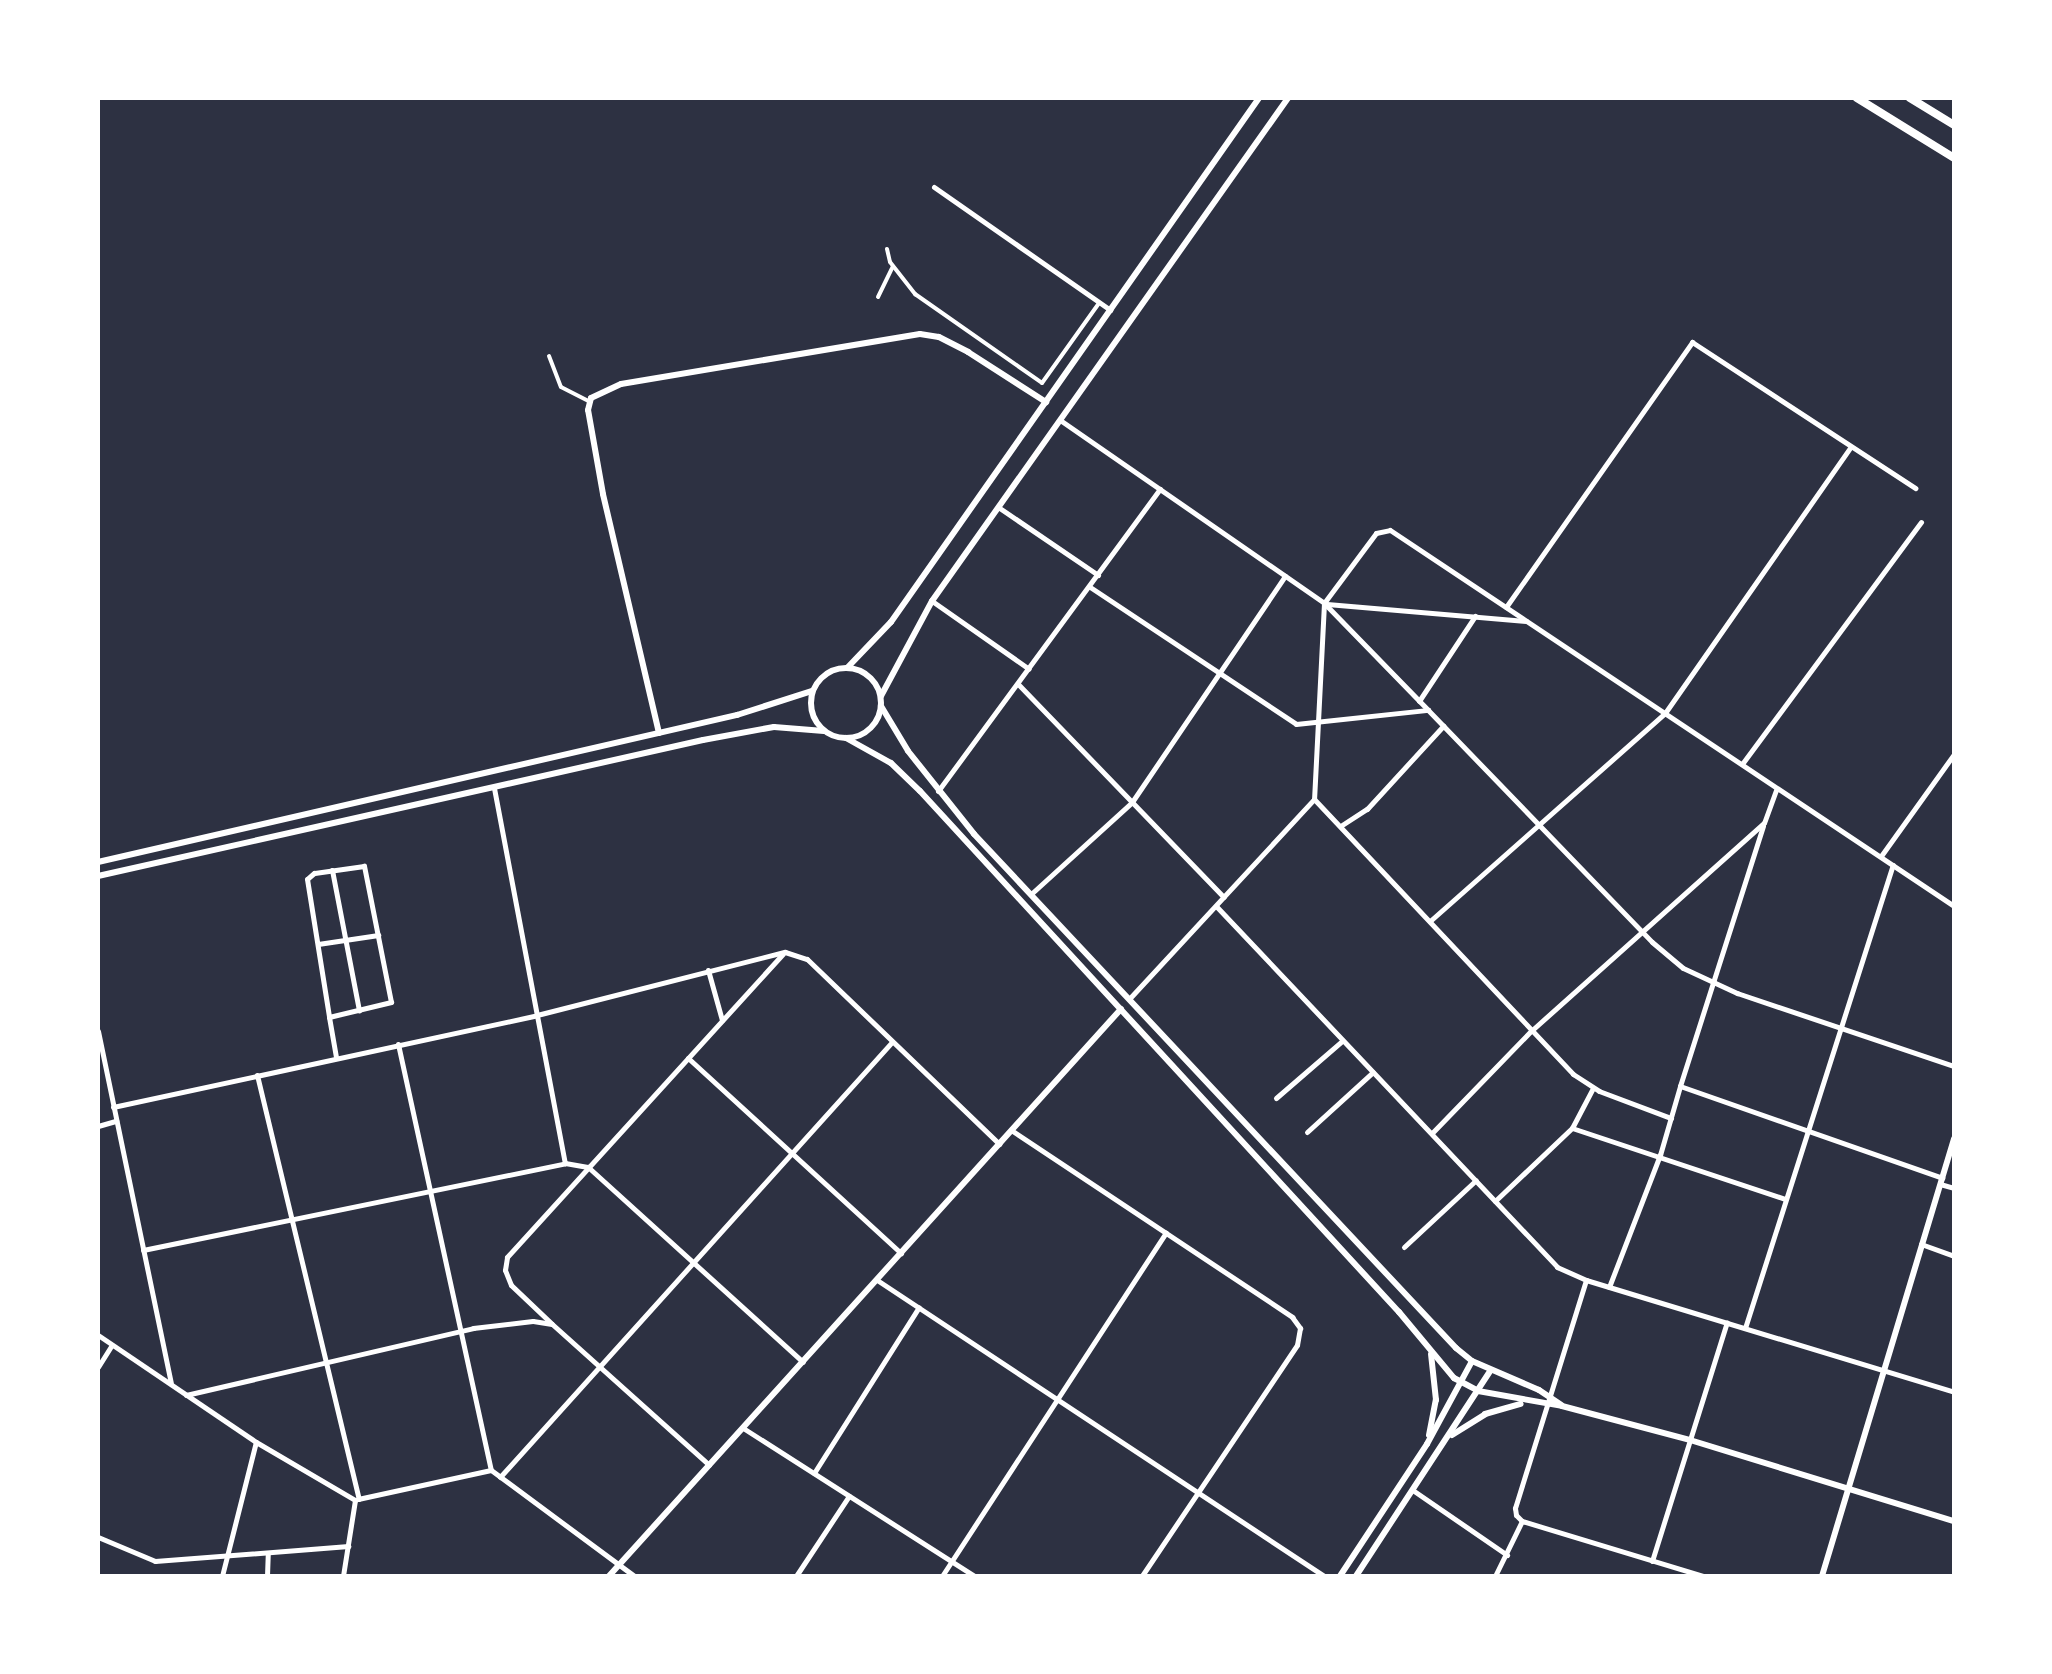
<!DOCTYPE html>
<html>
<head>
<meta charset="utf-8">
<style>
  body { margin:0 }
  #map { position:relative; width:2052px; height:1674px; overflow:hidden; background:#2d3142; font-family:"Roboto Condensed",sans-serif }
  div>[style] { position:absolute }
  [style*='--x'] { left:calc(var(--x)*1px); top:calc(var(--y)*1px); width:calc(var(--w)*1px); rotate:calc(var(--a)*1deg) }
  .pedestrian>* { height:4px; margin:-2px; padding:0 2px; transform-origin:2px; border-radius:2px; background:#fff }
  .minor>* { height:5px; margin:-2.5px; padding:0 2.5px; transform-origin:2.5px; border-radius:2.5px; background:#fff }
  .tertiary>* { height:6px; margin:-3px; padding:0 3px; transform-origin:3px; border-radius:3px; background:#fff }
  .secondary>* { height:6px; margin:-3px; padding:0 3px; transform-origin:3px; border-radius:3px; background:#fff }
  .secondary>.ring { margin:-3px; padding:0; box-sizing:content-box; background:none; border:6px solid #fff; border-radius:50% }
  .trunk>* { height:8px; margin:-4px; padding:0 4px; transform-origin:4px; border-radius:4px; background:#fff }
  span { translate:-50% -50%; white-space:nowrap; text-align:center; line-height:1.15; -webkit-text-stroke:8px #fff; paint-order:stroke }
  .frame { position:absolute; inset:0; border:100px solid #fff; pointer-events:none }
</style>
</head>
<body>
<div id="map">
  <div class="pedestrian">
    <i style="--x:887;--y:249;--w:13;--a:77"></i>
    <i style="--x:890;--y:262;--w:41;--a:52"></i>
    <i style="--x:915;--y:294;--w:155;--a:35"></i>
    <i style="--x:1042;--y:383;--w:98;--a:-54.5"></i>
    <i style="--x:878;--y:297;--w:34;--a:-64"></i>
    <i style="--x:549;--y:356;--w:33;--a:69"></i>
    <i style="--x:561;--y:387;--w:33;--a:27"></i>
  </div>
  <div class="minor">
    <i style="--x:934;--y:187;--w:215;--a:34.9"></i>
    <i style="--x:1060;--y:420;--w:321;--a:34.7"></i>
    <i style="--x:1324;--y:603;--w:149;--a:45.8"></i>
    <i style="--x:998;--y:507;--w:121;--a:34.2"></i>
    <i style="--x:1090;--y:587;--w:247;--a:33.6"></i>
    <i style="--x:1296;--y:724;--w:133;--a:-6.1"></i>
    <i style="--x:1428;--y:710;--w:322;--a:46"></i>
    <i style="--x:1652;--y:942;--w:40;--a:40"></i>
    <i style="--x:1683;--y:968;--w:60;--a:24.8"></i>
    <i style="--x:1737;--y:993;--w:229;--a:18.6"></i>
    <i style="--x:932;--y:601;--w:118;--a:35"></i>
    <i style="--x:1324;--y:603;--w:87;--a:-53.4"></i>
    <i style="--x:1376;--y:533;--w:14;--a:-12"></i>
    <i style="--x:1390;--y:530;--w:678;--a:33.69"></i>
    <i style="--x:1324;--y:603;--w:196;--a:92.9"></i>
    <i style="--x:1314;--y:799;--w:378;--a:46.7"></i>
    <i style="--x:1573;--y:1074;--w:31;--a:33"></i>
    <i style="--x:1599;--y:1091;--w:77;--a:20.6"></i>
    <i style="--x:1327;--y:604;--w:200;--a:4.9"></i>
    <i style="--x:1506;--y:607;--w:324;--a:-54.9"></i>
    <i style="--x:1692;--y:342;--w:267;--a:33.2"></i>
    <i style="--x:1018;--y:684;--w:296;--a:46"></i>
    <i style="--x:1419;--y:701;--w:102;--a:-56.6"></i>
    <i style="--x:1742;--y:764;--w:301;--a:-53.5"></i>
    <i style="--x:494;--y:788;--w:382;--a:79.3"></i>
    <i style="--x:938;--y:791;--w:375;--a:-53.7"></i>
    <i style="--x:1342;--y:825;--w:30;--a:-33"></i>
    <i style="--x:1367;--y:809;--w:113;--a:-47.5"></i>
    <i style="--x:1881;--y:856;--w:125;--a:-54.4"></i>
    <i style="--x:332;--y:870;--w:143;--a:79.1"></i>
    <i style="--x:1031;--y:894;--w:137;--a:-42.3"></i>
    <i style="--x:1132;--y:802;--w:273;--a:-55.9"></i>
    <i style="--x:1216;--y:906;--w:497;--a:46.6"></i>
    <i style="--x:1557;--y:1267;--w:32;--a:24"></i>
    <i style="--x:1586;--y:1280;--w:385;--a:16.9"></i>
    <i style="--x:1430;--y:921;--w:314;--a:-41.5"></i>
    <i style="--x:1665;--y:713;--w:323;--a:-55.1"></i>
    <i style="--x:318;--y:944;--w:61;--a:-8.5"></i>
    <i style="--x:708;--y:970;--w:52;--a:74.4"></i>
    <i style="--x:1129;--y:999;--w:272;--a:-47.2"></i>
    <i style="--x:329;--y:1017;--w:64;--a:-13.6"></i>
    <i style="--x:391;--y:1002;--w:139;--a:-101.2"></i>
    <i style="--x:364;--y:866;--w:50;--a:172"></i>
    <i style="--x:314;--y:873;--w:9;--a:139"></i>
    <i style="--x:307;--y:879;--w:140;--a:80.9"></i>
    <i style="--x:329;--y:1017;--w:41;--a:80.1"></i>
    <i style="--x:98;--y:1031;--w:359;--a:78.3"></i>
    <i style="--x:398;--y:1044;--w:436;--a:77.7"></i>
    <i style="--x:491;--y:1470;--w:178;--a:36.5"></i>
    <i style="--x:688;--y:1058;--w:289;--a:42.5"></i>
    <i style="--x:257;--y:1075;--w:436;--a:76.5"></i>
    <i style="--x:1680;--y:1086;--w:273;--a:-72.3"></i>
    <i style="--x:1276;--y:1098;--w:87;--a:-40.8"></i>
    <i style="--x:113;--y:1107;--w:434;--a:-12.2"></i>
    <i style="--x:537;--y:1015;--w:256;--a:-14.3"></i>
    <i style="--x:785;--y:952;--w:23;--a:18"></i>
    <i style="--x:807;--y:959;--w:267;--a:43.9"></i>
    <i style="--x:98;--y:1126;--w:19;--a:-16"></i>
    <i style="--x:1572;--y:1128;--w:45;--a:-62.3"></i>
    <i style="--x:1011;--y:1130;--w:338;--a:33.6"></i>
    <i style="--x:1292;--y:1317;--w:14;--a:54"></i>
    <i style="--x:1300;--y:1328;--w:17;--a:100"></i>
    <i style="--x:1297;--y:1345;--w:278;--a:123.9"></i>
    <i style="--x:1307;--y:1132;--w:89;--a:-42.3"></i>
    <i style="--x:1432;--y:1133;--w:142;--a:-45.9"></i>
    <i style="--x:1531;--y:1031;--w:312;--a:-41.8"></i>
    <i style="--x:1764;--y:823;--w:37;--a:-70"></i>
    <i style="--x:1940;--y:1184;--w:15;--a:16"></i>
    <i style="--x:1495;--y:1201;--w:106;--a:-43.5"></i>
    <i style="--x:1572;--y:1128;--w:225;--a:18.4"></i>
    <i style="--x:1921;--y:1244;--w:35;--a:20"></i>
    <i style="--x:1404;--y:1247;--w:98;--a:-42.9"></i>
    <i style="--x:143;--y:1250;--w:431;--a:-11.6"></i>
    <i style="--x:565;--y:1163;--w:23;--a:10"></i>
    <i style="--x:588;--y:1167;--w:290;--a:42.2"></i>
    <i style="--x:877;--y:1280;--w:536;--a:33.51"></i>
    <i style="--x:1586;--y:1280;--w:239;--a:107.3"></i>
    <i style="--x:1515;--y:1508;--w:7;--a:82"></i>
    <i style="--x:1516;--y:1515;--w:8;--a:45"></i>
    <i style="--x:1522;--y:1521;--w:189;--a:16.9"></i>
    <i style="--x:1609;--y:1287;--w:142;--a:-68.9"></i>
    <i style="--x:1660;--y:1155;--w:72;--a:-73.8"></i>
    <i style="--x:1680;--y:1086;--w:278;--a:19.3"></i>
    <i style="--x:551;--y:1323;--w:55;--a:-136.5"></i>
    <i style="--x:511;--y:1285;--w:16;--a:-112"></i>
    <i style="--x:505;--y:1270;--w:13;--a:-81"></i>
    <i style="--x:507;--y:1257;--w:410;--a:-47.7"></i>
    <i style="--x:1745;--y:1328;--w:486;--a:-72.3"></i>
    <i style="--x:98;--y:1335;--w:191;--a:34.1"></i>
    <i style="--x:256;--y:1442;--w:115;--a:30.4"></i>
    <i style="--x:355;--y:1500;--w:77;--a:99"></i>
    <i style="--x:98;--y:1367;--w:26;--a:-58"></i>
    <i style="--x:186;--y:1395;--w:295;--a:-13.1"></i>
    <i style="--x:473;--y:1328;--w:60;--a:-6.7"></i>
    <i style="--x:533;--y:1321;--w:19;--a:9"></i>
    <i style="--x:552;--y:1324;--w:211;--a:41.9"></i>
    <i style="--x:743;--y:1428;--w:274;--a:32.6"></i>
    <i style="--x:814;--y:1473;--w:196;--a:-57.7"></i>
    <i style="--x:500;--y:1477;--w:586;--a:-47.98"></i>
    <i style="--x:1414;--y:1491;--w:113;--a:34.5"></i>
    <i style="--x:358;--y:1499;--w:136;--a:-12.3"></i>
    <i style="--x:98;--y:1537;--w:62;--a:22.8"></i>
    <i style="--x:155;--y:1561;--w:194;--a:-4.4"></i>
    <i style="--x:1652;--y:1561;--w:250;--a:-72.6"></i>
    <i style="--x:222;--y:1576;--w:138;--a:-75.8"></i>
    <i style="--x:267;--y:1576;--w:23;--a:-88"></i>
    <i style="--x:796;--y:1576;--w:96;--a:-56.5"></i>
    <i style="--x:942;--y:1576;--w:410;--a:-56.9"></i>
    <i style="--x:1495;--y:1576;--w:61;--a:-63.9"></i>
  </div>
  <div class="tertiary">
    <i style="--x:659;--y:733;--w:245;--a:-103.2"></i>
    <i style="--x:603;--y:494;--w:85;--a:-100.1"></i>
    <i style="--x:588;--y:410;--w:12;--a:-76"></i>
    <i style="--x:591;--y:398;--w:33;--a:-25"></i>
    <i style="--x:621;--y:384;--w:303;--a:-9.5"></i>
    <i style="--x:920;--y:334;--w:19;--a:9"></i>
    <i style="--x:939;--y:337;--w:33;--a:27"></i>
    <i style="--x:968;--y:352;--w:93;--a:32.7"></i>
    <i style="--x:609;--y:1576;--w:764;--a:-47.92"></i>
    <i style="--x:1822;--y:1576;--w:457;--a:-73.2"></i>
  </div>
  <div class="secondary">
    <i style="--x:848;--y:667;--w:62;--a:-46.3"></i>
    <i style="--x:891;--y:622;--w:640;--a:-54.92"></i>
    <i class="ring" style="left:811px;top:668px;width:64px;height:64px"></i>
    <i style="--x:881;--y:696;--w:108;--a:-61.8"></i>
    <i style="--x:932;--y:601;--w:616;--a:-54.71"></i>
    <i style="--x:881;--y:706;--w:52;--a:59"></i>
    <i style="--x:908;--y:751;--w:106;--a:51.5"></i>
    <i style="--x:974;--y:834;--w:705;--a:46.84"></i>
    <i style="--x:1456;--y:1348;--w:21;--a:39"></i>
    <i style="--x:1472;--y:1361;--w:73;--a:23.4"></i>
    <i style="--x:1539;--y:1390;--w:27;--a:34"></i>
    <i style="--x:846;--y:738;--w:51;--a:29.1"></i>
    <i style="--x:891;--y:763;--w:40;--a:44"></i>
    <i style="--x:920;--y:791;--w:708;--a:47.41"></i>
    <i style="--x:1399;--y:1312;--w:86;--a:50.2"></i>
    <i style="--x:1454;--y:1378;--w:27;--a:28"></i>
    <i style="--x:1478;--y:1391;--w:85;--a:10.1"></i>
    <i style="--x:1562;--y:1406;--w:132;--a:14.9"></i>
    <i style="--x:1690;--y:1440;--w:276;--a:17.1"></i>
    <i style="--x:98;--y:862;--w:656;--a:-12.96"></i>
    <i style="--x:737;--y:715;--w:79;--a:-17.7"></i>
    <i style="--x:98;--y:876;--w:620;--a:-12.67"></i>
    <i style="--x:703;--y:740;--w:72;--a:-10.4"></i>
    <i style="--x:774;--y:727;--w:50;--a:4.6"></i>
    <i style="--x:1429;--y:1435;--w:36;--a:-79"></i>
    <i style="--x:1436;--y:1400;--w:46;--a:-96.2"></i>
    <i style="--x:1452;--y:1435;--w:39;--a:-32"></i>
    <i style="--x:1485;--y:1414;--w:37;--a:-16"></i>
    <i style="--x:1340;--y:1576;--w:158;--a:-56.6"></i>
    <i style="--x:1427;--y:1444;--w:94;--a:-61.5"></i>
    <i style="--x:1356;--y:1576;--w:245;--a:-56.8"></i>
  </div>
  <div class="trunk">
    <i style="--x:1857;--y:98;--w:114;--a:31.7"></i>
    <i style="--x:1910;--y:98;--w:52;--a:31.5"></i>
  </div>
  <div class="frame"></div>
</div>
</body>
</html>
